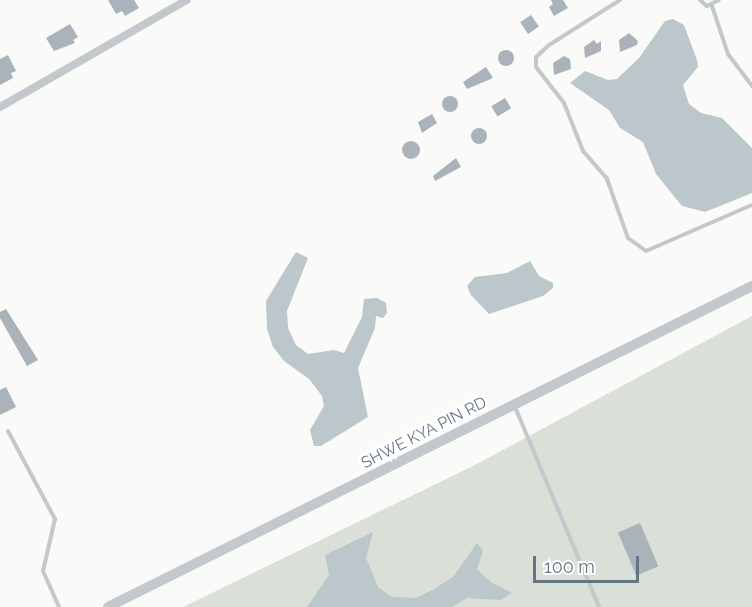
<!DOCTYPE html>
<style>
body{margin:0}
#map{position:relative;width:752px;height:607px;overflow:hidden;background:#fafaf8;font-family:Raleway,sans-serif}
div>[style]{position:absolute}
[style*='--x']{left:calc(var(--x)*1px);top:calc(var(--y)*1px);width:calc(var(--w)*1px);rotate:calc(var(--a)*1deg)}
.green>*{inset:0;background:#dadfd7}
.water>*{inset:0;background:#bbc7cb}
.building>*{inset:0;background:#aab3b9;transform-origin:0 0}
.round{border-radius:50%}
.service>*{height:4px;margin:-2px;padding:0 2px;transform-origin:2px;border-radius:2px;background:#c3c8cc}
.minor>*{height:8px;margin:-4px;padding:0 4px;transform-origin:4px;border-radius:4px;background:#c3c8cc}
.tertiary>*{height:10px;margin:-5px;padding:0 5px;transform-origin:5px;border-radius:5px;background:#c3c8cc}
span{translate:-50% -50%;white-space:nowrap;text-align:center;line-height:1.15;-webkit-text-stroke:6px #fff;paint-order:stroke}
.street-label{font-size:16px;color:#657683}
.scale{position:absolute;left:533px;top:556px;width:106px;height:27px;box-sizing:border-box;border:3px solid #657683;border-top:0;padding-left:8px;font-size:18px;line-height:21px;white-space:nowrap;color:#657683;-webkit-text-stroke:4px #fff;paint-order:stroke}
</style>
<div id="map">
<div class="green">
<div style="clip-path:polygon(752px 316px,752px 607px,183px 607px,475px 465px)"></div>
</div>
<div class="water">
<div style="clip-path:polygon(673px 19px,684px 25px,697px 60px,698px 67px,683px 85px,689px 104px,701px 113px,722px 118px,752px 148px,752px 193px,705px 212px,682px 206px,656px 174px,643px 142px,620px 128px,609px 110px,570px 83px,585px 71px,608px 80px,617px 79px,639px 58px,665px 21px)"></div>
<div style="clip-path:polygon(296px 252px,308px 258px,287px 311px,288px 328px,296px 345px,308px 354px,334px 350px,344px 353px,362px 317px,364px 299px,377px 298px,386px 303px,387px 313px,383px 318px,376px 316px,375px 328px,358px 368px,368px 417px,321px 446px,314px 446px,310px 430px,324px 406px,322px 396px,309px 379px,284px 361px,273px 347px,267px 329px,266px 301px)"></div>
<div style="clip-path:polygon(530px 261px,539px 276px,553px 283px,553px 288px,543px 296px,489px 314px,471px 295px,467px 286px,475px 277px,507px 273px)"></div>
<div style="clip-path:polygon(373px 532px,366px 558px,378px 587px,392px 597px,416px 598px,434px 589px,453px 577px,477px 543px,483px 551px,477px 569px,491px 582px,512px 593px,500px 600px,467px 598px,452px 607px,307px 607px,329px 575px,325px 555px)"></div>
</div>
<div class="building">
<div style="clip-path:polygon(108px 0,134px 0,139px 8px,125px 16px,122px 11px,116px 14px)"></div>
<div style="clip-path:polygon(551px 0,563px 0,568px 8px,554px 16px,549px 7px,553px 4px)"></div>
<div style="left:531px;top:15px;width:14px;height:13px;rotate:56deg"></div>
<div style="clip-path:polygon(70px 24px,78px 37px,73px 40px,75px 43px,54px 51px,46px 38px)"></div>
<div style="clip-path:polygon(629px 33px,638px 41px,637px 45px,620px 52px,619px 40px)"></div>
<div style="clip-path:polygon(594px 40px,597px 44px,601px 41px,601px 51px,585px 58px,584px 47px)"></div>
<div class="round" style="left:498px;top:50px;width:16px;height:16px"></div>
<div style="clip-path:polygon(8px 55px,16px 71px,11px 73px,13px 78px,0 85px,0 59px)"></div>
<div style="clip-path:polygon(564px 56px,570px 59px,571px 69px,554px 75px,553px 63px)"></div>
<div style="clip-path:polygon(486px 67px,493px 78px,467px 89px,463px 82px)"></div>
<div class="round" style="left:442px;top:96px;width:16px;height:16px"></div>
<div style="left:505px;top:98px;width:12px;height:16px;rotate:59deg"></div>
<div style="clip-path:polygon(432px 114px,437px 123px,422px 133px,418px 122px)"></div>
<div class="round" style="left:471px;top:128px;width:16px;height:16px"></div>
<div class="round" style="left:402px;top:141px;width:18px;height:18px"></div>
<div style="clip-path:polygon(456px 158px,461px 167px,435px 181px,433px 176px)"></div>
<div style="clip-path:polygon(6px 309px,38px 360px,27px 366px,0 318px,0 312px)"></div>
<div style="clip-path:polygon(6px 387px,16px 407px,0 415px,0 390px)"></div>
<div style="left:640px;top:523px;width:47px;height:24px;rotate:67deg"></div>
</div>
<div class="service">
<div style="--x:620;--y:0;--w:84;--a:147.6"></div>
<div style="--x:549;--y:45;--w:18;--a:137"></div>
<div style="--x:536;--y:57;--w:10;--a:90"></div>
<div style="--x:536;--y:67;--w:46;--a:52.1"></div>
<div style="--x:564;--y:103;--w:52;--a:68.4"></div>
<div style="--x:583;--y:151;--w:37;--a:49"></div>
<div style="--x:607;--y:179;--w:63;--a:70.4"></div>
<div style="--x:628;--y:238;--w:22;--a:36"></div>
<div style="--x:646;--y:251;--w:116;--a:-23.5"></div>
<div style="--x:700;--y:0;--w:9;--a:41"></div>
<div style="--x:707;--y:6;--w:13;--a:-27"></div>
<div style="--x:712;--y:6;--w:51;--a:71.6"></div>
<div style="--x:728;--y:54;--w:40;--a:53"></div>
<div style="--x:515;--y:407;--w:217;--a:67.2"></div>
<div style="--x:8;--y:431;--w:100;--a:61.9"></div>
<div style="--x:55;--y:519;--w:53;--a:103"></div>
<div style="--x:43;--y:571;--w:39;--a:66"></div>
</div>
<div class="minor">
<div style="--x:0;--y:107;--w:215;--a:-29.8"></div>
</div>
<div class="tertiary">
<div style="--x:108;--y:607;--w:720;--a:-26.49"></div>
</div>
<div class="street-label">
<span style="left:424px;top:433px;rotate:-27deg">SHWE KYA PIN RD</span>
</div>
<div class="scale">100 m</div>
</div>
